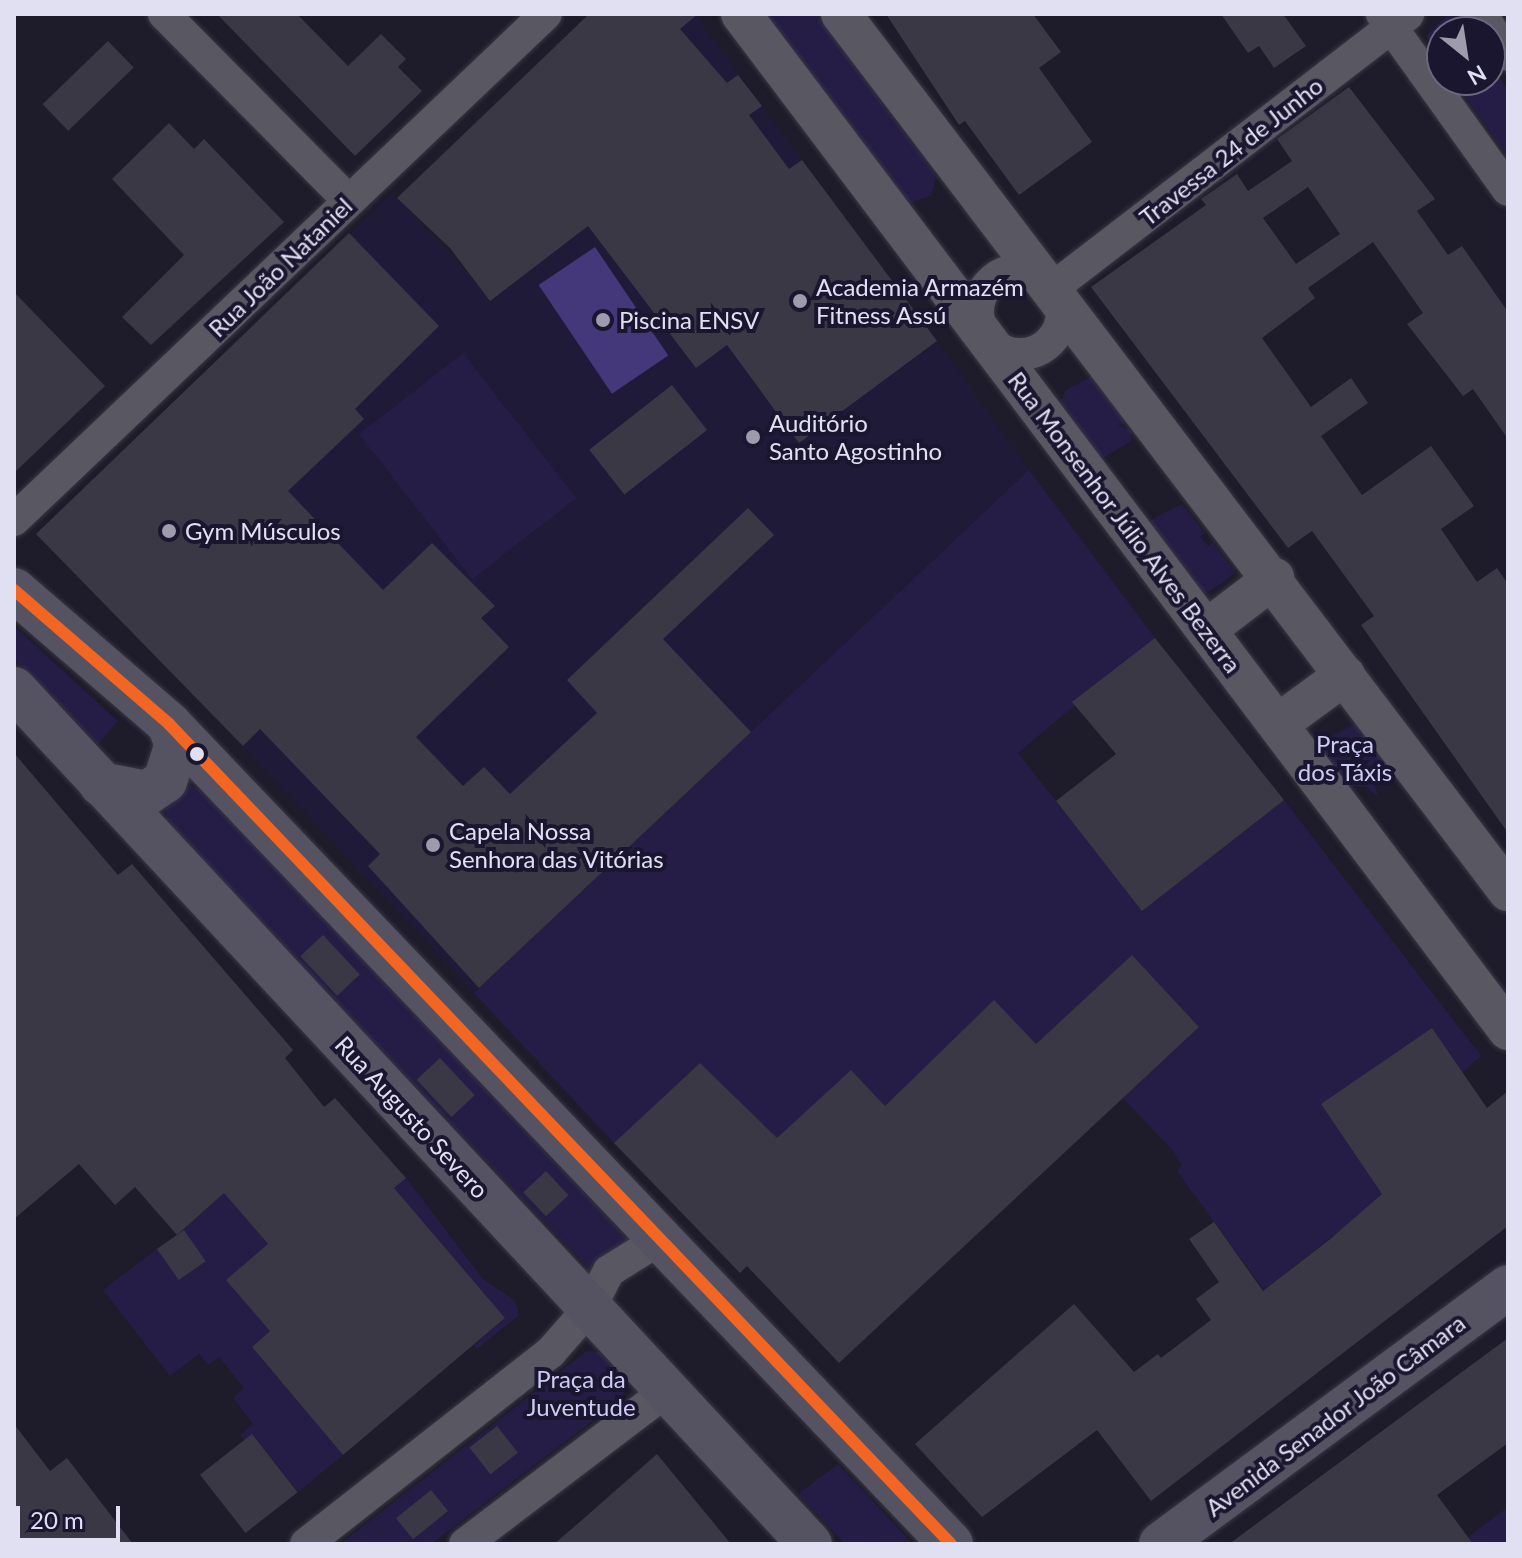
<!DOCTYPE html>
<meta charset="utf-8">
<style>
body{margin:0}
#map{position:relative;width:1522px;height:1558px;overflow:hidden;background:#1e1c2a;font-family:Lato,sans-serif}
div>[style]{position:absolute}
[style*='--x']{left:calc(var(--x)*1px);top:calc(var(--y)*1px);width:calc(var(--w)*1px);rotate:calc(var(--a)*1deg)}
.built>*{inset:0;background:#1f1a38}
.green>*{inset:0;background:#251d45;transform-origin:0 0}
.water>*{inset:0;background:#44377a;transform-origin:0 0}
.building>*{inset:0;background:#3a3845;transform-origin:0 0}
.roads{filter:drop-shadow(0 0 2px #383743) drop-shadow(0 0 2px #383743)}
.minor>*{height:32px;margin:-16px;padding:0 16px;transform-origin:16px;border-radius:16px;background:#585762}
.minor>.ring{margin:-16px;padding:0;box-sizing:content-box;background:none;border:32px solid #585762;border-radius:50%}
.tertiary>*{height:40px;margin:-20px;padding:0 20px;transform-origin:20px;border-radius:20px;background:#585762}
.secondary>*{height:44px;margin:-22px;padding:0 22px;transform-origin:22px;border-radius:22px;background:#555362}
.bus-1>*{height:12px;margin:-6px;padding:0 6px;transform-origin:6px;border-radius:6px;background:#f26522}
.dots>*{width:22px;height:22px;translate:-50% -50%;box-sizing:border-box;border:4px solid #1a1630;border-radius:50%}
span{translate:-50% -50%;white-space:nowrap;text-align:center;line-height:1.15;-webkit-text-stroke:8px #1a1630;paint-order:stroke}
.street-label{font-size:24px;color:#e1e0f2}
.poi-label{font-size:24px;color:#e1e0f2}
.left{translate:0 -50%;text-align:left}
.park-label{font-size:24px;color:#cdcaf4}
.frame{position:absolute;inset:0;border:16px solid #e1e0f2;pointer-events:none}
.north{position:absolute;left:1426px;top:16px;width:80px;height:80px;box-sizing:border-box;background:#1a1630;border:2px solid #6a677e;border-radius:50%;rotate:150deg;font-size:22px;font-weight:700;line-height:32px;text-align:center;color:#e1e0f2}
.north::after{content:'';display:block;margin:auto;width:28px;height:36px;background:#9d9bac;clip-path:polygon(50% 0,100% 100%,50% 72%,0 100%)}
.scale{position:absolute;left:16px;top:1506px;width:104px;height:36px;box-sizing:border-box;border:4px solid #e1e0f2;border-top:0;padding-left:10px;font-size:24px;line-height:28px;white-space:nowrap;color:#e1e0f2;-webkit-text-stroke:6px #1a1630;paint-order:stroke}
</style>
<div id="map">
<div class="built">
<div style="clip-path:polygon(696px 16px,802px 160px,665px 262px,799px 442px,937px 341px,1029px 470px,474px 993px,243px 746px,345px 648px,239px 539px,316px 266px,392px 193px,468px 272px,621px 78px)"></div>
</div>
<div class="green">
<div style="clip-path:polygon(763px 14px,816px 14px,936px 176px,932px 195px,907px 205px)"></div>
<div style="clip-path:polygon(1447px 16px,1458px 18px,1468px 32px,1442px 32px,1442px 62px,1426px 36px)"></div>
<div style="clip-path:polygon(1490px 64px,1508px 90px,1508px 157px,1454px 80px,1490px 80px)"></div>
<div style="left:463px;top:353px;width:184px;height:132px;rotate:52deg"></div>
<div style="clip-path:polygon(1096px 374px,1136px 419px,1118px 425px,1132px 431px,1131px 441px,1101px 459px,1060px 404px,1066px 390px)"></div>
<div style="clip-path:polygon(1029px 470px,1155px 638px,1018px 753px,1142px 910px,1284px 800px,1481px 1056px,1462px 1073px,1321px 1104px,1384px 1196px,1264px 1290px,1177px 1171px,1182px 1165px,1174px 1152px,1123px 1098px,1199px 1027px,1132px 955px,1036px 1044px,994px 1001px,885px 1106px,851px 1070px,750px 1163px,748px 1110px,700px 1063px,614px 1143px,474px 993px)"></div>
<div style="clip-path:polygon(1182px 504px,1205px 533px,1200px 537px,1208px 546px,1213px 543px,1236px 573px,1207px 593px,1199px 593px,1147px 522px)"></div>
<div style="clip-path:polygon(14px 626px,118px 721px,98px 744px,14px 659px)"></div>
<div style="clip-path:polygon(1359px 722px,1397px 763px,1370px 767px,1378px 797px,1365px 786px,1336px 786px,1320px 750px,1328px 738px)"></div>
<div style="clip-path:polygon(190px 786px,202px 789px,631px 1243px,594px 1274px,166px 823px,166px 804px)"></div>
<div style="clip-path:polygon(406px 1178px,483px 1279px,515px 1301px,519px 1315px,477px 1349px,474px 1345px,505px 1318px,413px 1211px,252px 1347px,343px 1455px,298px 1492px,253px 1435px,245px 1441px,240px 1435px,253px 1424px,233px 1398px,244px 1388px,219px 1357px,208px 1365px,199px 1354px,170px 1376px,103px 1290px,157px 1249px,179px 1279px,205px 1261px,183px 1230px,224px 1193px,294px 1274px)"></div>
<div style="clip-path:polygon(587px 1351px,601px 1352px,620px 1373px,624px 1397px,431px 1544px,340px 1544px)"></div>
<div style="clip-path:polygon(838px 1464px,882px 1511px,913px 1544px,845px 1544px,798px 1494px)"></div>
<div style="clip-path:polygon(1508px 1507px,1508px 1544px,1458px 1544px,1468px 1537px)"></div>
</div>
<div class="water">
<div style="left:595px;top:247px;width:131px;height:68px;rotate:56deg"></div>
</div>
<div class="building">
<div style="clip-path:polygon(217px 14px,297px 14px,348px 66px,381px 34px,406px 59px,398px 67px,422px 91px,355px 156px)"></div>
<div style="clip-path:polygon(589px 14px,698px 14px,680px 29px,727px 83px,738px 75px,762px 106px,749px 115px,789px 169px,802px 160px,937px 341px,799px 443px,727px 345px,696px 368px,588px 226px,490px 301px,450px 248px,397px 198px)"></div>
<div style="clip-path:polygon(886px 14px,1033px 14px,1061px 52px,1039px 68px,1092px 142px,1019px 195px,965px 121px,959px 125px)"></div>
<div style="clip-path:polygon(1221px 14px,1283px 14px,1306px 46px,1274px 68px,1259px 46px,1248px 53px)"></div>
<div style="left:108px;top:41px;width:37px;height:91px;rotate:46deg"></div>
<div style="clip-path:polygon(evenodd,1349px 87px,1435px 199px,1417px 211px,1448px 255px,1462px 246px,1508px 312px,1508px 439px,1473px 389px,1463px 396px,1407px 324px,1423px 313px,1373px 242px,1308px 288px,1315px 298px,1262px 338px,1311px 407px,1351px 378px,1368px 403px,1321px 436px,1362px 495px,1431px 446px,1474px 506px,1441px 529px,1477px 582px,1497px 568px,1508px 584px,1508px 833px,1361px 625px,1374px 616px,1312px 531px,1288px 548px,1091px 287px,1206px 205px,1201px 199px,1237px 174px,1248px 191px,1292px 161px,1277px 139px,1349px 87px,1308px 187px,1340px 234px,1296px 264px,1263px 218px,1308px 187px)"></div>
<div style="clip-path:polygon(169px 123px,194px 149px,204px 139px,284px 222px,151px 345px,122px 317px,184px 255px,112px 179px)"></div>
<div style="clip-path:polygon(349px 233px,439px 326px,355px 409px,364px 419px,288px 491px,383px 590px,432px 543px,495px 606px,481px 618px,509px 647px,416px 737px,463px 786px,484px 767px,510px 794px,597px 713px,567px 680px,748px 508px,774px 535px,663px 639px,751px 732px,479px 988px,368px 866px,380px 854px,260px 729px,243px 746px,36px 534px)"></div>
<div style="clip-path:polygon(14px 292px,105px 386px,14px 473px)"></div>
<div style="left:672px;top:385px;width:57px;height:105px;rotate:52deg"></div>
<div style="clip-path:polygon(1155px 638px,1284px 800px,1142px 911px,1056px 801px,1116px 754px,1072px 702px)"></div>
<div style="clip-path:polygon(14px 753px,118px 875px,132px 864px,293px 1050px,285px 1058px,324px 1107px,335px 1098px,406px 1178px,394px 1188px,505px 1318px,343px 1455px,252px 1347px,270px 1331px,226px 1280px,268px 1244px,224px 1193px,177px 1235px,135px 1187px,115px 1205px,79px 1164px,14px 1219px)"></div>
<div style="left:323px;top:935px;width:54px;height:31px;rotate:47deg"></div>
<div style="clip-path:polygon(1132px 955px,1199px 1027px,839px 1363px,747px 1266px,740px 1273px,614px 1143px,700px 1063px,777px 1138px,851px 1070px,885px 1106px,994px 1000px,1036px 1044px)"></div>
<div style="clip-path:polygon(1432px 1028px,1487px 1108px,1508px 1091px,1508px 1226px,1151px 1501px,1097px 1430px,982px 1517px,915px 1444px,1074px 1304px,1134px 1372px,1158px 1354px,1161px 1358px,1211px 1320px,1196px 1299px,1219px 1282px,1189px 1239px,1214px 1222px,1263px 1291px,1329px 1240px,1382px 1194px,1321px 1104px)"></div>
<div style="left:440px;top:1058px;width:51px;height:32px;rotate:47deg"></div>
<div style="left:546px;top:1171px;width:33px;height:31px;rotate:47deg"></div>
<div style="left:184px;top:1230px;width:38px;height:33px;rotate:55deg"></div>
<div style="clip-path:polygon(1508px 1338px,1508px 1443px,1437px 1495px,1473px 1544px,1229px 1544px)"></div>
<div style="clip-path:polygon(14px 1424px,50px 1471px,67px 1458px,133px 1544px,14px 1544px)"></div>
<div style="left:497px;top:1426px;width:34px;height:35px;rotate:52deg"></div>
<div style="left:252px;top:1434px;width:74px;height:66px;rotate:52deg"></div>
<div style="clip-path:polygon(657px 1454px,731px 1544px,554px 1544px,582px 1520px)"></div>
<div style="left:431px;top:1490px;width:27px;height:45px;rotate:51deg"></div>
</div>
<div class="roads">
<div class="minor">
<div style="--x:164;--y:14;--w:263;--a:45.3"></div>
<div style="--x:1382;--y:14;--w:216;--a:54.4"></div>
<div style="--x:1481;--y:14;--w:49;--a:56.6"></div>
<div class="ring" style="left:978px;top:270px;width:52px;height:52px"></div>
<div style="--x:1054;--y:287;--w:447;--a:-37.6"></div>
<div style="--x:14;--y:520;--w:734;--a:-43.57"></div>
<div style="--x:306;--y:1544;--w:310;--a:-38.1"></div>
<div style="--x:550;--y:1353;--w:62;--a:-48.9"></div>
<div style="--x:591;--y:1306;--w:39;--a:-63"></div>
<div style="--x:609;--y:1271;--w:62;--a:-31.9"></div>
<div style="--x:465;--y:1544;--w:256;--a:-37.2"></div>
</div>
<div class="tertiary">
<div style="--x:741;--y:14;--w:1273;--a:52.95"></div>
<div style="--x:841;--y:14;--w:1102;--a:52.75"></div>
<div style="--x:1206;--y:630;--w:86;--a:-37.4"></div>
<div style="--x:1278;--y:724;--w:83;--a:-36.2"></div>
</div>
<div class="secondary">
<div style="--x:14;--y:590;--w:205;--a:40.8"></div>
<div style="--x:169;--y:724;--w:1133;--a:46.36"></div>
<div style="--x:14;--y:689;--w:1168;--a:47.05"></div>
<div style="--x:101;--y:784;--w:47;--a:11.1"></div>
<div style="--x:147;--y:793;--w:22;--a:-34"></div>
<div style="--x:165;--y:781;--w:38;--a:-72"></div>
<div style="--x:177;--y:745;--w:22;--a:-111"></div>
<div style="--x:1161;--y:1544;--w:432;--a:-36.5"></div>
</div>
</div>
<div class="bus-1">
<div style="--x:14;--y:590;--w:205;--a:40.8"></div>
<div style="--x:169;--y:724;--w:1133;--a:46.36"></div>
</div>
<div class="dots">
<div style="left:800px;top:301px;background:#9d9bac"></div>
<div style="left:603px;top:320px;background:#9d9bac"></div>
<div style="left:753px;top:437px;background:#9d9bac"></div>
<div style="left:169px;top:531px;background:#9d9bac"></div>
<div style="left:197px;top:754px;background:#e1e0f2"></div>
<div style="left:433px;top:845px;background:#9d9bac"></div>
</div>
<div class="street-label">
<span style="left:1231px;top:151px;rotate:-38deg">Travessa 24 de Junho</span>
<span style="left:280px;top:267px;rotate:-44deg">Rua João Nataniel</span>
<span style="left:1125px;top:522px;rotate:53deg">Rua Monsenhor Júlio Alves Bezerra</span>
<span style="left:412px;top:1117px;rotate:47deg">Rua Augusto Severo</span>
<span style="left:1335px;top:1415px;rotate:-37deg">Avenida Senador João Câmara</span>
</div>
<div class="poi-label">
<span class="left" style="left:816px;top:301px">Academia Armazém<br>Fitness Assú</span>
<span class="left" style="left:619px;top:320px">Piscina ENSV</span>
<span class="left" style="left:769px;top:437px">Auditório<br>Santo Agostinho</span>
<span class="left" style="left:185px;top:531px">Gym Músculos</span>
<span class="left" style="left:449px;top:845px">Capela Nossa<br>Senhora das Vitórias</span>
</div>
<div class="park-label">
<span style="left:1345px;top:758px">Praça<br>dos Táxis</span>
<span style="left:581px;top:1393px">Praça da<br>Juventude</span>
</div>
<div class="frame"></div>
<div class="north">N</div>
<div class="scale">20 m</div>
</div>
